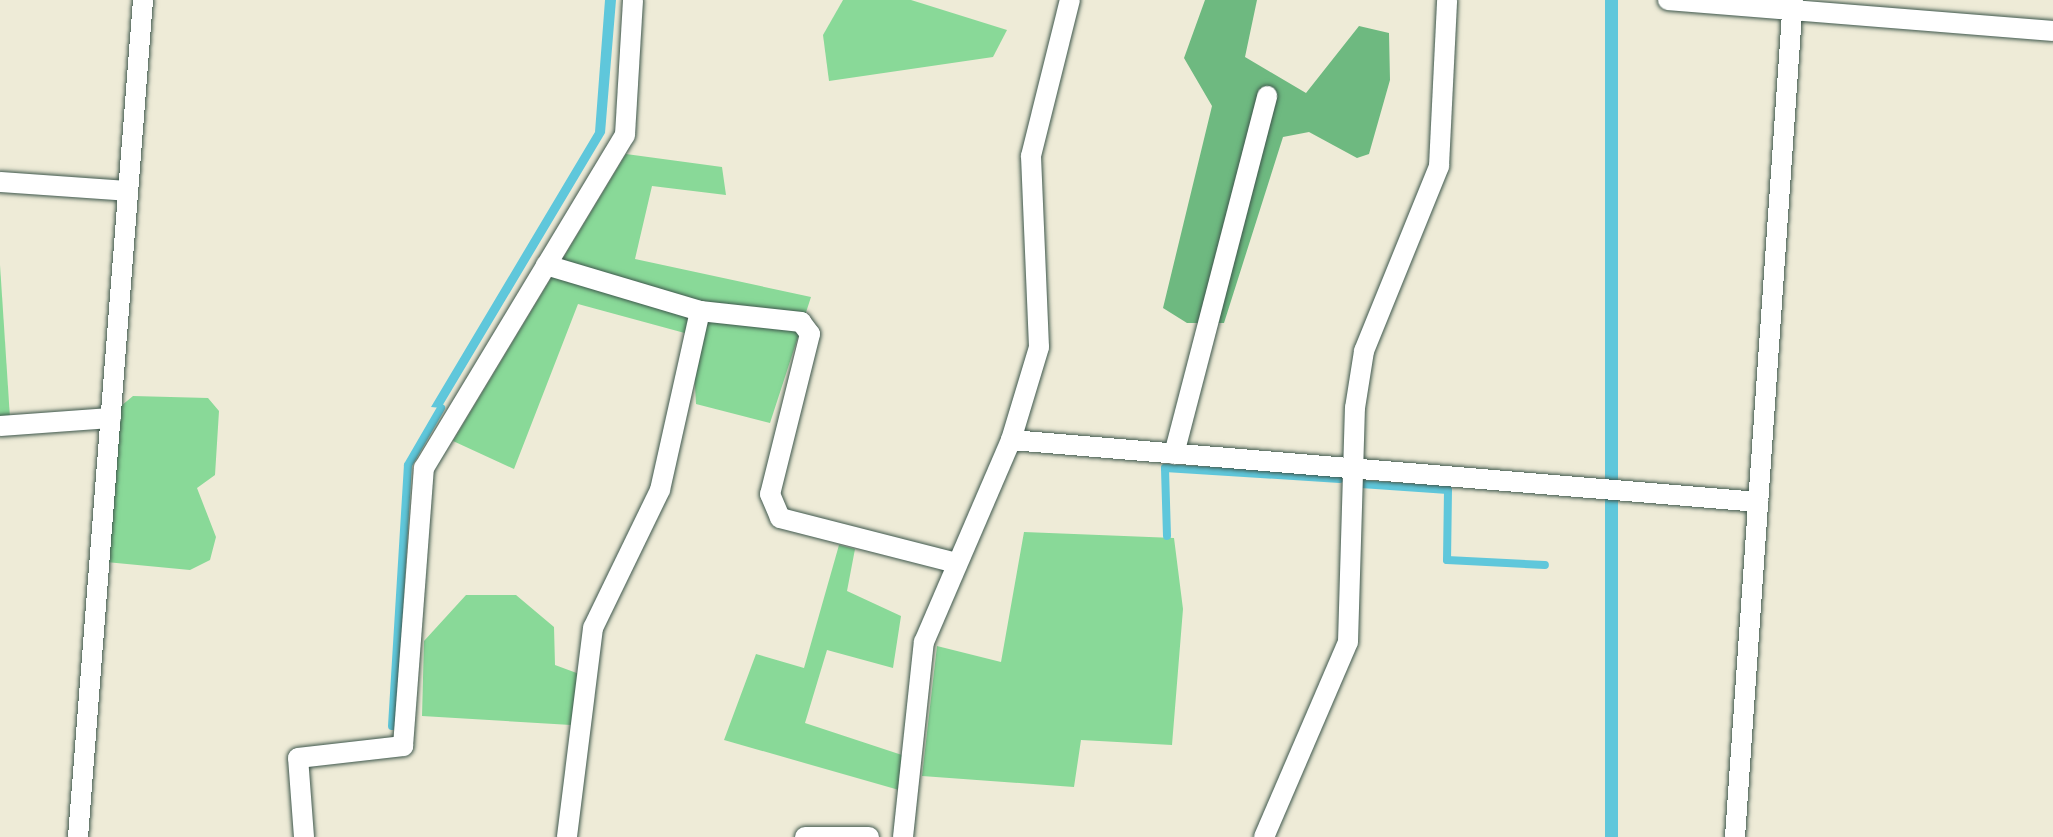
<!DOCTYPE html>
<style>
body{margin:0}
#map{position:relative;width:2053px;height:837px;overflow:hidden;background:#eeebd7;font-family:"Comic Neue",sans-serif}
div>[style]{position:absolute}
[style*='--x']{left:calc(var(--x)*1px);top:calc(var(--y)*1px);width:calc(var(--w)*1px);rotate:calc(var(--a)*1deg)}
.green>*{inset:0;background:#89d998}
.forest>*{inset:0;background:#6eb980}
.water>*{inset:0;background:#5fc7db;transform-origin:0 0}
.stream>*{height:8px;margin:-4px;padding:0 4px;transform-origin:4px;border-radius:4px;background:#5fc7db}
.roads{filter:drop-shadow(0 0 2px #3e574c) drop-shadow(0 0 2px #3e574c)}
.minor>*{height:20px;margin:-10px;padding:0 10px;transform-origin:10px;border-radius:10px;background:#fff}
span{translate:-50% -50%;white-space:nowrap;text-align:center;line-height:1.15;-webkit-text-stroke:8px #f6f6f2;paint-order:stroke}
</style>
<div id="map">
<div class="green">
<div style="clip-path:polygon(843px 0,911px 0,1007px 30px,993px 57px,829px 81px,823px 35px)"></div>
<div style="clip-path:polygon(626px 154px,722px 167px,726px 195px,652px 186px,635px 259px,811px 297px,770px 423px,696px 404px,692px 335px,578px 304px,514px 469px,453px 441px)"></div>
<div style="clip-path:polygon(0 265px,10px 418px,0 419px)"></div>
<div style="clip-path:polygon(133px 396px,208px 398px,219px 411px,215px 475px,197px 488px,216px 537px,210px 560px,190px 570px,106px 562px,121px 406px)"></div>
<div style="clip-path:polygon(1024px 532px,1174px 538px,1183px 609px,1172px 745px,1081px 740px,1074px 787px,922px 776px,937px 646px,1001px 662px)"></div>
<div style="clip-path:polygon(839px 545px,855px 549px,847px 591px,901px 616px,893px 668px,827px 650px,805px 723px,902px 755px,899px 790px,724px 740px,756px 654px,804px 668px)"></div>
<div style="clip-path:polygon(466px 595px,516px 595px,554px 627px,555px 665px,582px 675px,571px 725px,422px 716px,424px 641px)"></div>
</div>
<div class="forest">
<div style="clip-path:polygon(1205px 0,1257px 0,1245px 57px,1306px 93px,1359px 26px,1389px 33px,1390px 80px,1369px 154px,1357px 158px,1309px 132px,1283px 137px,1224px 323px,1187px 323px,1163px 308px,1212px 106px,1184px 58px)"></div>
</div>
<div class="water">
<div style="clip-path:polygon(605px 0,616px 0,605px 133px,441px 408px,431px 407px,595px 132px)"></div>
<div style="left:1605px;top:0;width:13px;height:839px"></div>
</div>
<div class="stream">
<div style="--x:1361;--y:484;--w:87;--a:3.9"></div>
<div style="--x:1448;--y:490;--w:70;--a:90.8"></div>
<div style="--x:1447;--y:560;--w:98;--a:2.9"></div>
<div style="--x:1167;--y:536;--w:68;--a:-91.7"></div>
<div style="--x:1165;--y:468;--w:175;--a:3.6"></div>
<div style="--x:392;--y:726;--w:261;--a:-86.5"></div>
<div style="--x:408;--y:465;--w:66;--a:-59.9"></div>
</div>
<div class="roads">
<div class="minor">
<div style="--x:1668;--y:0;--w:386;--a:4.6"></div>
<div style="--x:0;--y:182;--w:128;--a:4"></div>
<div style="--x:546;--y:265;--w:161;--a:16.6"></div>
<div style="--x:700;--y:311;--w:183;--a:102.6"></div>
<div style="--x:660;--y:490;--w:153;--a:115.9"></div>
<div style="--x:593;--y:628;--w:211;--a:97.1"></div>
<div style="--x:700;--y:311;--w:102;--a:6.2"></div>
<div style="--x:801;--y:322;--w:15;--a:53"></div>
<div style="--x:810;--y:334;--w:165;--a:104"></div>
<div style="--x:770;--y:494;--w:26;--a:67"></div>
<div style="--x:780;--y:518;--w:178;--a:14.3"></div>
<div style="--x:0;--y:426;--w:111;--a:-4.1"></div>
<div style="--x:1011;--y:440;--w:750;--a:4.74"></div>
<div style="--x:1174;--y:454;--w:370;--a:-75.4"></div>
<div style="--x:78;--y:837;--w:840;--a:-85.56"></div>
<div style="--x:304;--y:837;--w:79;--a:-94.3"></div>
<div style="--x:298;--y:758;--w:106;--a:-6.5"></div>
<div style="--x:403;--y:746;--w:279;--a:-85.7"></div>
<div style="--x:424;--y:468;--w:389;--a:-58.9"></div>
<div style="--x:625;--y:135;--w:135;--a:-86.6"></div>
<div style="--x:805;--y:837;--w:64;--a:0"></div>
<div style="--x:903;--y:837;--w:196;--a:-83.9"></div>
<div style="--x:924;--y:642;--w:220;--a:-66.7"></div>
<div style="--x:1011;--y:440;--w:97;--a:-73.2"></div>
<div style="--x:1039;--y:347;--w:191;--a:-92.4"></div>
<div style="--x:1031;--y:156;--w:161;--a:-76"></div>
<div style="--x:1264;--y:837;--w:212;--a:-66.7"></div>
<div style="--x:1348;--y:642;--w:234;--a:-88.3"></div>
<div style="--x:1355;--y:408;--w:58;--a:-81"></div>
<div style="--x:1364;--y:351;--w:200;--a:-67.9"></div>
<div style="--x:1439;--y:166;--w:166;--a:-87.2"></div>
<div style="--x:1735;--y:837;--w:839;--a:-86.04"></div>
</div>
</div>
</div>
